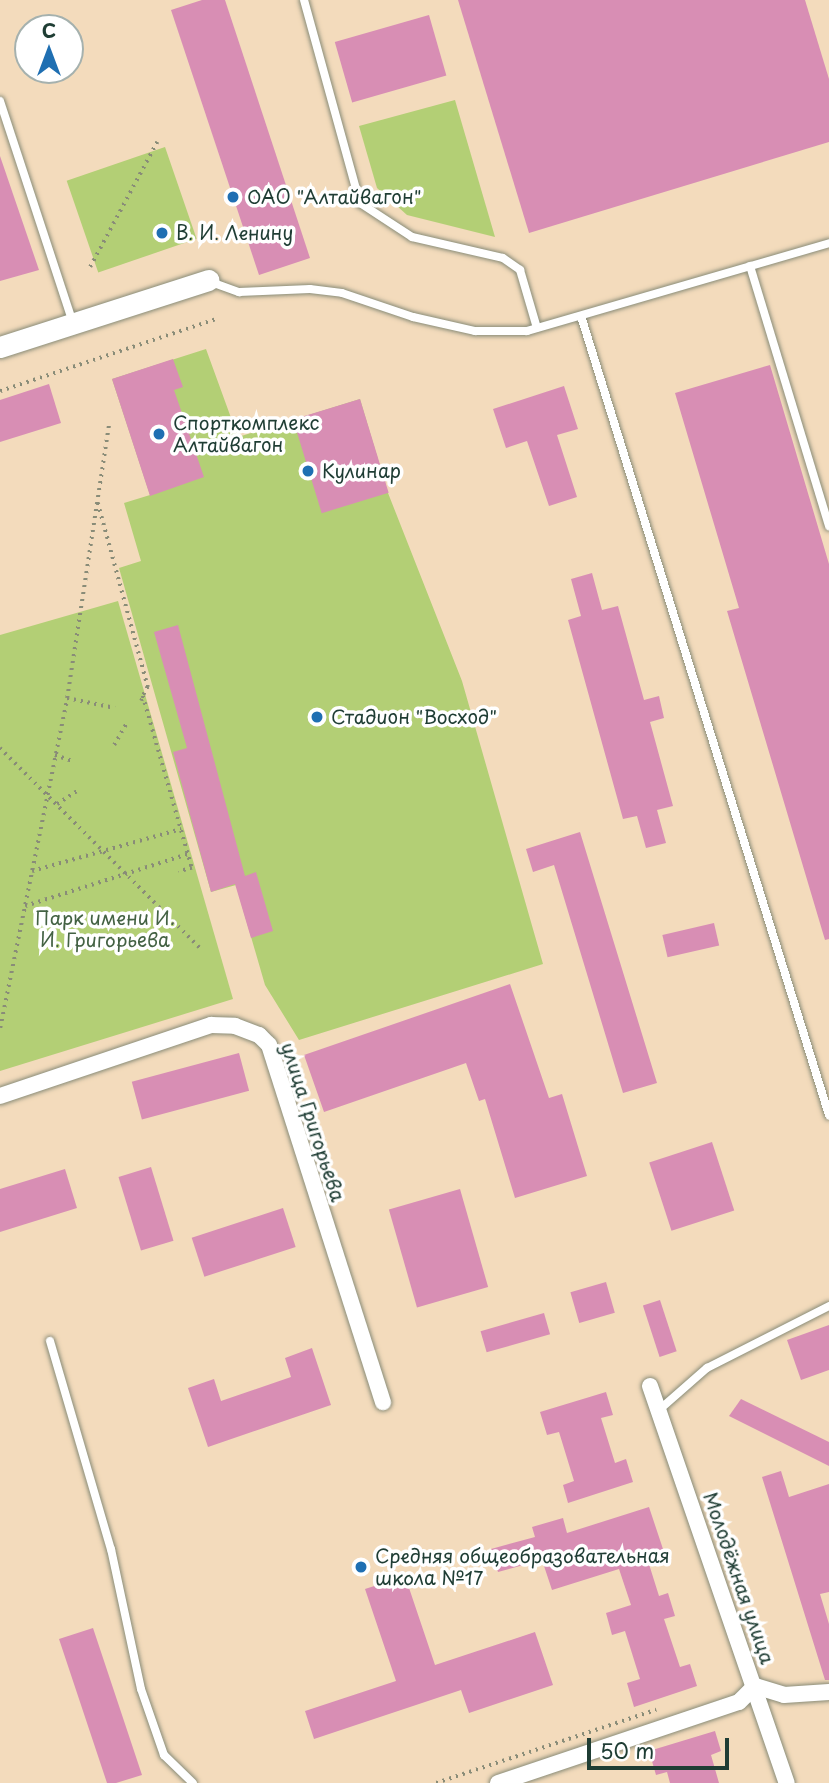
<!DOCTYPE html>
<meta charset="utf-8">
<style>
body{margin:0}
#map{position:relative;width:829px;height:1783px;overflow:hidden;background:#f3dbbc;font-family:"Playpen Sans",sans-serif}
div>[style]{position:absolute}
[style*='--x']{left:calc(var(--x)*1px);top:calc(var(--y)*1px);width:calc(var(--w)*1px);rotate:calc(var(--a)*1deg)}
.green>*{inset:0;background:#b3cf75;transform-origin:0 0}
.building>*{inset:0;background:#d88eb4;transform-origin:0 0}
.path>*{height:3.5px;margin-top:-1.75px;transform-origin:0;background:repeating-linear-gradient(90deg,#898c78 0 2px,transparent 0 7px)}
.roads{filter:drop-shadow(0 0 2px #898c78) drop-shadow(0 0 2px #898c78)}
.service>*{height:8px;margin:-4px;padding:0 4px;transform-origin:4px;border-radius:4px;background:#fff}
.minor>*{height:16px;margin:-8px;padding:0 8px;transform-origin:8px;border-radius:8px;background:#fff}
.tertiary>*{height:21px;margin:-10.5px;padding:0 10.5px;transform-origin:10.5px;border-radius:10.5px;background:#fff}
.dots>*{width:19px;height:19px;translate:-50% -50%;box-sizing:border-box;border:4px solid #fff;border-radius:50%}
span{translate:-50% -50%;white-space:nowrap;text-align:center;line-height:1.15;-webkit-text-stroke:7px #fff;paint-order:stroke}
.poi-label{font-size:19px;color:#1f3d34}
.left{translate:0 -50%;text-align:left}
.park-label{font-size:19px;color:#446244}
.street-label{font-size:19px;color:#1f3d34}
.north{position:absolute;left:14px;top:14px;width:70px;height:70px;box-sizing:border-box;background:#fff;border:2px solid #a5b1ae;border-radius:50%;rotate:0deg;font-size:19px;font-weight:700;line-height:28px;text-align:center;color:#1f3d34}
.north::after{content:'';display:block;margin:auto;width:24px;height:32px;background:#1f6fb2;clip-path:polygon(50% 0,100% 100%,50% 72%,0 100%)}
.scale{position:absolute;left:587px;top:1738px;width:142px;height:32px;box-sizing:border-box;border:4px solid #1f3d34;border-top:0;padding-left:9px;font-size:21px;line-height:24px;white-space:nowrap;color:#1f3d34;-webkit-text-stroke:5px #fff;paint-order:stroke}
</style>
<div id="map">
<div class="green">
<div style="clip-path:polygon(455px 100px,495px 237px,407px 215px,377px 188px,359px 126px)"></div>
<div style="left:165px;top:147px;width:97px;height:104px;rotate:71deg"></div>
<div style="clip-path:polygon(206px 349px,238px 437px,360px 399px,388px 493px,462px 681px,543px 964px,299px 1040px,265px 985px,236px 885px,211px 892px,119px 568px,141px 561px,124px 503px,150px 495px,112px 379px)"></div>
<div style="clip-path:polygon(118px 601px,233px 999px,0 1071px,0 635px)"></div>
</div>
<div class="building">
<div style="clip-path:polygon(202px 0,225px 0,310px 258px,259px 275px,171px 10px)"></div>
<div style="clip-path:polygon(458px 0,805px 0,829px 79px,829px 142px,529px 233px)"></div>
<div style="left:429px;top:15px;width:63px;height:98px;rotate:74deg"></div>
<div style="clip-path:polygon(0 156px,39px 270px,0 281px)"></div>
<div style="clip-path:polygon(173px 359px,183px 387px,174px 390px,204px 477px,150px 496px,112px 379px)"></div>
<div style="clip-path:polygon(770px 365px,829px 564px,829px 939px,825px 940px,727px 611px,739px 608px,675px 393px)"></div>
<div style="clip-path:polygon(49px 384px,61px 423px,0 442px,0 400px)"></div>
<div style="clip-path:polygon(564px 386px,578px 429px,557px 435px,577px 497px,549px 506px,527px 441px,506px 448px,493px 409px)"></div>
<div style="left:360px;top:399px;width:98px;height:70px;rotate:73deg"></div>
<div style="clip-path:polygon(592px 573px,602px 610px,618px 606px,644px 700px,659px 696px,664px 718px,650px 722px,673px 806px,657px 810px,666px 843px,646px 848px,637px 816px,623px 819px,568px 620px,581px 616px,571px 579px)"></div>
<div style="clip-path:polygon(178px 625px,245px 876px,256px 872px,273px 931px,251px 938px,235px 884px,211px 892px,173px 752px,187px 748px,154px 632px)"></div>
<div style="clip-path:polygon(580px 832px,657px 1083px,623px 1093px,554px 865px,533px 872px,526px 849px)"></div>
<div style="left:714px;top:923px;width:23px;height:53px;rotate:77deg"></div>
<div style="clip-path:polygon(510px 984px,549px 1098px,562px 1094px,587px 1176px,515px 1198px,485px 1099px,479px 1101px,466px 1063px,324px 1112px,304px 1055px)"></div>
<div style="left:239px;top:1053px;width:39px;height:111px;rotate:75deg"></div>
<div style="left:712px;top:1142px;width:72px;height:66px;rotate:72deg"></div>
<div style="left:151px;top:1167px;width:77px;height:34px;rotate:73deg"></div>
<div style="clip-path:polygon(65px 1169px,77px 1208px,0 1232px,0 1189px)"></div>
<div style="left:460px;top:1189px;width:102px;height:74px;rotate:74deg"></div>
<div style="left:283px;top:1208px;width:41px;height:96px;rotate:72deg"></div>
<div style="left:606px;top:1282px;width:32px;height:37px;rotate:74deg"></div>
<div style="left:660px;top:1300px;width:54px;height:18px;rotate:72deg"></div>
<div style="left:544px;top:1313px;width:22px;height:66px;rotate:74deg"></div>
<div style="clip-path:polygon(829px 1325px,829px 1370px,801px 1380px,787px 1340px)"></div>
<div style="clip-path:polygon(312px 1348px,331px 1405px,208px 1447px,188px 1388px,214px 1379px,221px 1401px,291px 1377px,285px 1358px)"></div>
<div style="clip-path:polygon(606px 1392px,613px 1415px,601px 1418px,615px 1463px,626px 1459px,633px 1482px,568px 1503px,563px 1485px,574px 1481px,559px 1432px,547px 1435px,540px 1412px)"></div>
<div style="clip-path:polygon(741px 1399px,829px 1442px,829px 1466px,729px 1416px)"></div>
<div style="clip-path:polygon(781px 1471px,789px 1497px,829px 1484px,829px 1592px,820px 1594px,829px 1624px,829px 1680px,825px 1680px,762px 1477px)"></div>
<div style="clip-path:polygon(649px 1507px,665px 1555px,648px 1561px,659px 1596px,668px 1593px,675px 1616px,664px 1619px,680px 1667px,690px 1664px,697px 1686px,634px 1707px,627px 1683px,640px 1679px,625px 1631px,612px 1635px,606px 1613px,631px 1605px,619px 1569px,552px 1590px,542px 1560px,498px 1572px,491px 1549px,535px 1537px,532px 1527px,563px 1518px,567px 1533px)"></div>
<div style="clip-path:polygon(405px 1576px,435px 1665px,535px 1632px,553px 1685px,469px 1713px,461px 1690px,314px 1739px,305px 1711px,396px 1681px,365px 1589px)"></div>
<div style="clip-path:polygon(93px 1628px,142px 1775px,116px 1783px,107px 1783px,59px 1639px)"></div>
<div style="clip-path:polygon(715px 1731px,721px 1751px,711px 1755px,719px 1783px,670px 1783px,667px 1772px,656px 1775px,649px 1751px)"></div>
</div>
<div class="path">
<div style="--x:90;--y:267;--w:142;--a:-61.8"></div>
<div style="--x:0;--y:391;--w:229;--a:-18.4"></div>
<div style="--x:98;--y:503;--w:191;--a:74.8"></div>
<div style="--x:148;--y:687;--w:10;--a:119"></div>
<div style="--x:67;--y:698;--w:49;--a:11.8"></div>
<div style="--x:141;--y:701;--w:5;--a:-68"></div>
<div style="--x:143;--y:696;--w:179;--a:74.1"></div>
<div style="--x:192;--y:868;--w:14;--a:163"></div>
<div style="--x:114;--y:745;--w:24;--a:-60"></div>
<div style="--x:0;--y:748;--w:286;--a:45"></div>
<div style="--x:55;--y:755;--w:18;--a:19"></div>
<div style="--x:57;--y:804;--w:24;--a:-33"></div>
<div style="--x:32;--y:871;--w:155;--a:-15.7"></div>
<div style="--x:25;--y:906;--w:171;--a:-17.7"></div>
<div style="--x:0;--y:1028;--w:337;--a:-78.5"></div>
<div style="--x:67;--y:698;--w:279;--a:-81.3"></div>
<div style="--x:436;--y:1783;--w:232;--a:-18.4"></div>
</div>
<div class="roads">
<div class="service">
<div style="--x:304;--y:0;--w:211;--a:74.6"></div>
<div style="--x:360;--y:203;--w:62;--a:33.2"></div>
<div style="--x:412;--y:237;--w:93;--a:13"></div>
<div style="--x:503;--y:258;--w:21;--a:35"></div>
<div style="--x:520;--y:270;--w:60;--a:73.7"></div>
<div style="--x:0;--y:101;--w:234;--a:71.8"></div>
<div style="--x:750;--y:266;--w:272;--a:73.1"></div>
<div style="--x:211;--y:282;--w:30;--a:20"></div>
<div style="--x:239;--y:292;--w:71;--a:-2.4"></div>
<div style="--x:310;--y:289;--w:32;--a:7"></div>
<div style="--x:342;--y:293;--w:75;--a:18.7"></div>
<div style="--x:413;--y:317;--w:64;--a:12.7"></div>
<div style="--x:475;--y:331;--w:52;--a:0"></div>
<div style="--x:527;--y:331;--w:315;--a:-16.2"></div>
<div style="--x:581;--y:316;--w:837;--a:72.76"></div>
<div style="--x:50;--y:1341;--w:217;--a:73.7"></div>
<div style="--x:111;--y:1549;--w:143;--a:77.9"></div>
<div style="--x:141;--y:1689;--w:70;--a:70.8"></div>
<div style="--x:164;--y:1755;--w:40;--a:44"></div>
<div style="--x:659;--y:1410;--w:64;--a:-41.2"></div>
<div style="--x:707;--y:1368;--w:137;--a:-26.9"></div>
</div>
<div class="minor">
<div style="--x:0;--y:1096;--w:223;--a:-18.6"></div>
<div style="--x:211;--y:1025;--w:24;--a:2"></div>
<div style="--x:235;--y:1026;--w:26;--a:21"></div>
<div style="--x:259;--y:1035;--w:14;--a:45"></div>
<div style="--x:269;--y:1045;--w:375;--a:72.3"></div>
<div style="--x:650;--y:1386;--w:420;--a:71"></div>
<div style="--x:498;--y:1783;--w:254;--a:-18.6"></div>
<div style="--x:739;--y:1702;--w:23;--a:-45"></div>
<div style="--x:755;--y:1686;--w:30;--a:17"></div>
<div style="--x:784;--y:1695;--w:45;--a:-3.8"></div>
</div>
<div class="tertiary">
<div style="--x:0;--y:347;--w:219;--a:-17.8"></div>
</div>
</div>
<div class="dots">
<div style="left:233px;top:197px;background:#1f6fb2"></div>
<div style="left:162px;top:233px;background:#1f6fb2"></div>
<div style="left:159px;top:434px;background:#1f6fb2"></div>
<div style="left:308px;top:471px;background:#1f6fb2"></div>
<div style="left:317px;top:717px;background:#1f6fb2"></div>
<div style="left:361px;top:1567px;background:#1f6fb2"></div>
</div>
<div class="poi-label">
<span class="left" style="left:247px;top:197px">ОАО "Алтайвагон"</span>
<span class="left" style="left:176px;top:233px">В. И. Ленину</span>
<span class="left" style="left:173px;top:434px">Спорткомплекс<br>Алтайвагон</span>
<span class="left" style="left:322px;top:471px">Кулинар</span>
<span class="left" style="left:331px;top:717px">Стадион "Восход"</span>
<span class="left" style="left:375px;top:1567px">Средняя общеобразовательная<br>школа №17</span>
</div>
<div class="park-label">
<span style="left:105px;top:929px">Парк имени И.<br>И. Григорьева</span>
</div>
<div class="street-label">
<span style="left:313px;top:1122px;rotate:72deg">улица Григорьева</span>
<span style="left:739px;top:1578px;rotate:71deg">Молодёжная улица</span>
</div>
<div class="north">С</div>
<div class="scale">50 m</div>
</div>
